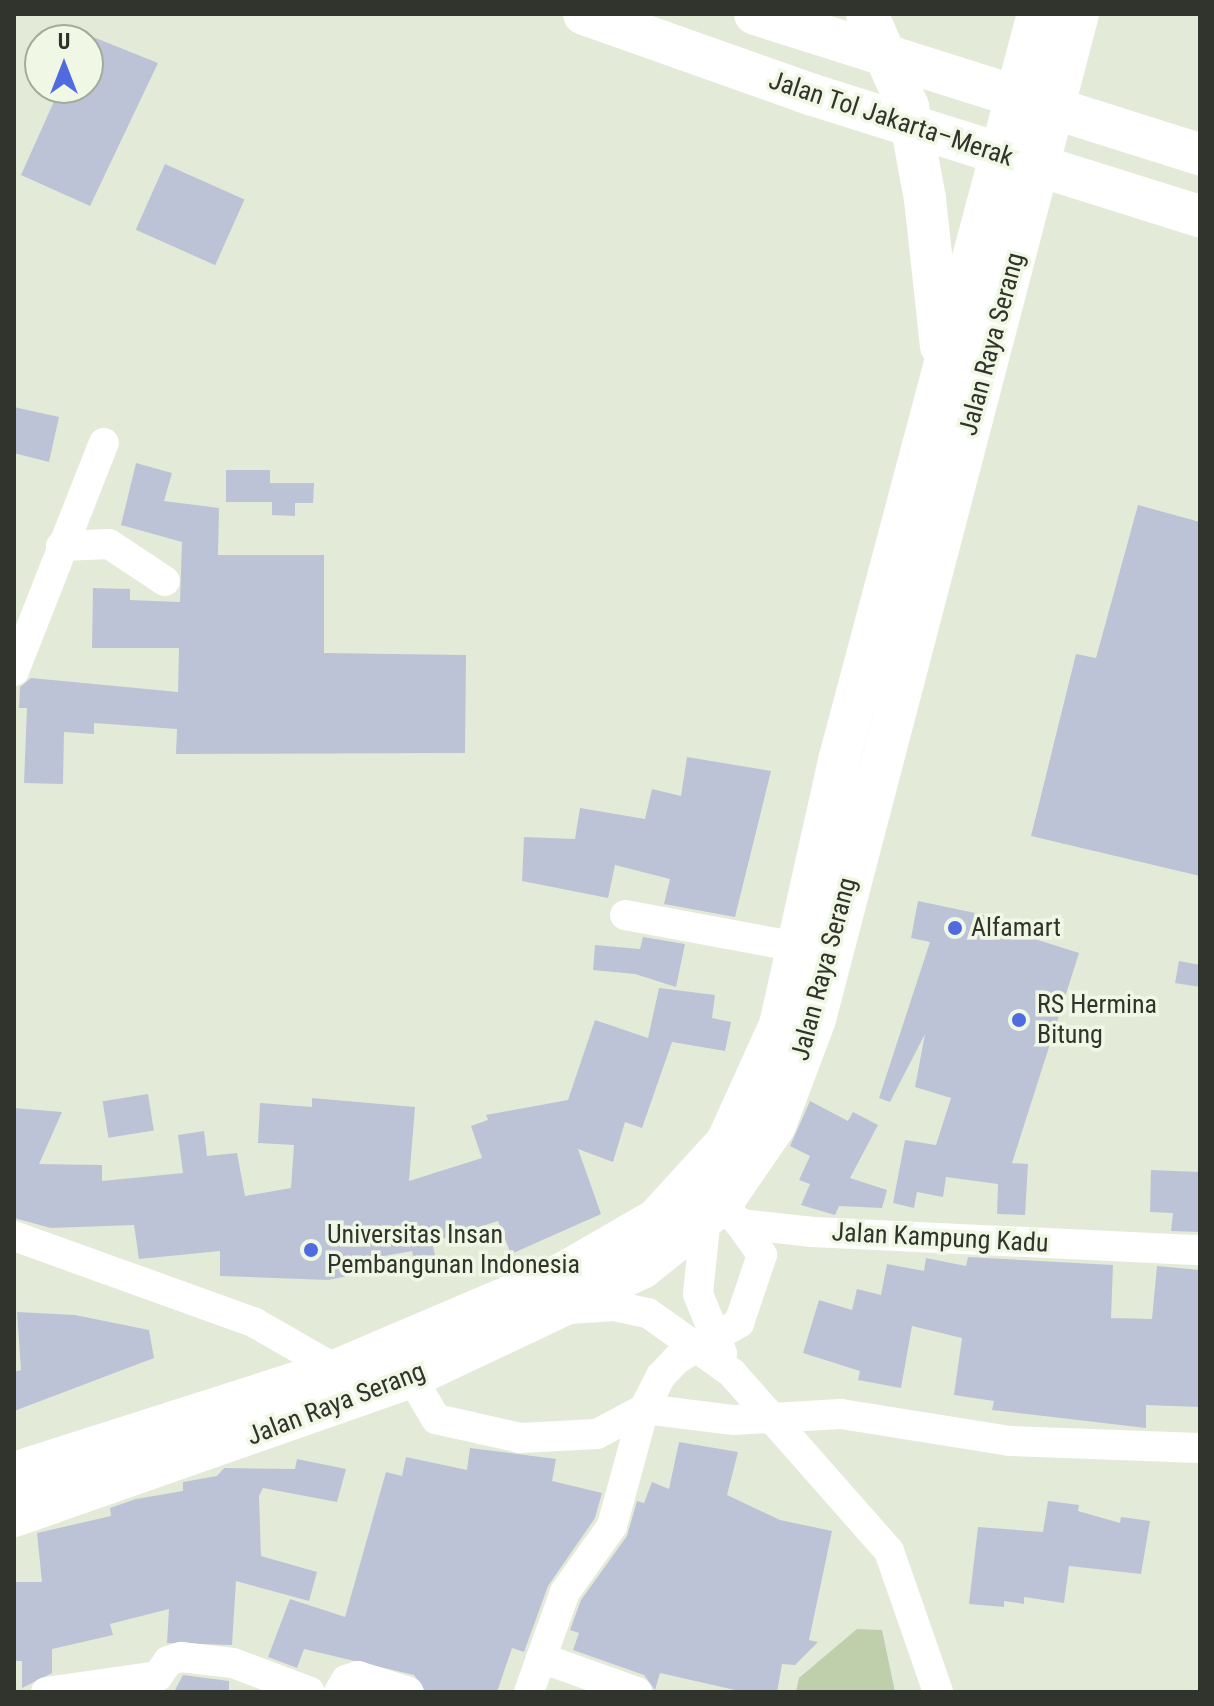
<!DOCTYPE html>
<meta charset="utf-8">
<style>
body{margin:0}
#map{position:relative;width:1214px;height:1706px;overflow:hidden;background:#e3ebd8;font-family:"Roboto Condensed",sans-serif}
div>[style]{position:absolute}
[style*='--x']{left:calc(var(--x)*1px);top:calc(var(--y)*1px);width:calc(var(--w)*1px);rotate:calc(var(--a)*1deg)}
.green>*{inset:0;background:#bfceab}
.building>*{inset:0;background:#bdc3d6;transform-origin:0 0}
.minor>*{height:30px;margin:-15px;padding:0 15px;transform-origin:15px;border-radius:15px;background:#fff}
.highway>*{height:42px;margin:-21px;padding:0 21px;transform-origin:21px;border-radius:21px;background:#fff}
.dots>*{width:22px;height:22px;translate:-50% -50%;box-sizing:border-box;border:4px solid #f0f8e5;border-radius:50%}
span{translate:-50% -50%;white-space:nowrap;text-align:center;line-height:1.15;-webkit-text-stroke:7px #f0f8e5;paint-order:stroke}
.street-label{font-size:26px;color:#31342c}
.poi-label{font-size:26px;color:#31342c}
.left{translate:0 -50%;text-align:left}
.frame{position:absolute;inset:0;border:16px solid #31342c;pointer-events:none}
.north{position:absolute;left:24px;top:24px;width:80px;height:80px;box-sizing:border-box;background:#f0f8e5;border:2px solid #a4aa9b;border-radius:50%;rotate:0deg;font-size:22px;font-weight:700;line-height:32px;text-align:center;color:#31342c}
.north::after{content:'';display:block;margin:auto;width:28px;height:36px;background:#4f6bdf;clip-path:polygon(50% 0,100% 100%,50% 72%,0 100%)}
</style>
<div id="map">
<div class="green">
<div style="clip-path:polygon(857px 1629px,882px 1630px,895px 1692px,796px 1692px,799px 1678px)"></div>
</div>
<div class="building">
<div style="clip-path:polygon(88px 35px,158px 63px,90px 206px,21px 175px,60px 88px,88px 88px)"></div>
<div style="left:165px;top:164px;width:87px;height:72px;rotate:24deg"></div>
<div style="clip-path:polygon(14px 407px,59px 417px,49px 462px,14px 453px)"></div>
<div style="clip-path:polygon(136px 463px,172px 473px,164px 501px,219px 508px,218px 555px,324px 555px,324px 653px,466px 655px,465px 753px,176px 754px,177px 729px,94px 723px,94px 734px,64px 732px,63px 784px,24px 783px,27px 708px,19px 708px,20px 687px,31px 678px,178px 692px,179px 648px,92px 648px,93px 588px,130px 589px,130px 600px,180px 602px,182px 542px,121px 525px)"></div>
<div style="clip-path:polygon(226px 470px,270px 470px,270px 483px,314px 483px,313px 503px,295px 503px,295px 516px,272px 515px,272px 502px,226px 502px)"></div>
<div style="clip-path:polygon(1138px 505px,1200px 522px,1200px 876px,1031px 836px,1076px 654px,1096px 658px)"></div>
<div style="clip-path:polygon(687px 757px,771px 771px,735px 917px,664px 904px,670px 879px,615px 865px,608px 898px,522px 881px,524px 837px,575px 839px,580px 808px,645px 819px,652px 789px,681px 796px)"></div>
<div style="clip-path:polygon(918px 901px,999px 918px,997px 927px,1079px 953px,1012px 1163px,1028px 1164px,1025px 1215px,997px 1214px,998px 1184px,946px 1177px,943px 1197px,917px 1192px,914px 1208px,893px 1203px,905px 1140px,936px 1145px,951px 1098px,915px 1087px,925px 1034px,890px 1102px,879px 1098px,930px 942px,911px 938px)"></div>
<div style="clip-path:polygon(643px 937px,685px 944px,676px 987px,635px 974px,593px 970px,595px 945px,640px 949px)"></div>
<div style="clip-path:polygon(1179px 961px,1200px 965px,1200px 987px,1175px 983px)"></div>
<div style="clip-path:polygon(659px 988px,715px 995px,712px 1018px,731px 1022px,725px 1051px,672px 1042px,642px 1128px,625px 1122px,613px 1162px,578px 1149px,601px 1214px,511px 1254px,498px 1221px,432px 1242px,438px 1268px,417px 1273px,412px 1251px,356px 1261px,358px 1274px,328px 1280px,220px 1276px,220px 1251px,139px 1259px,134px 1225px,51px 1228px,14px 1218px,14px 1108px,62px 1112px,39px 1164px,102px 1165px,102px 1181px,183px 1173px,178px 1135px,204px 1131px,207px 1156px,237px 1153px,245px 1196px,291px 1188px,294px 1145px,258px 1143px,260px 1103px,312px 1107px,312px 1098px,415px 1107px,409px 1181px,482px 1158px,471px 1126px,488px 1120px,486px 1115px,568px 1100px,595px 1020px,648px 1038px)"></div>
<div style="left:148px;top:1094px;width:37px;height:46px;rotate:81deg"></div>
<div style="clip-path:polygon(810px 1101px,848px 1121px,853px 1112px,878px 1125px,850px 1178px,887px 1190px,882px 1208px,839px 1206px,835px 1215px,801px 1205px,810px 1184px,799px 1180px,810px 1156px,790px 1146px)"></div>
<div style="clip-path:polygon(1151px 1170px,1200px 1172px,1200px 1232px,1171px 1231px,1173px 1213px,1150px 1212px)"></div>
<div style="clip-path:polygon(968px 1257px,1113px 1265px,1111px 1318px,1152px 1319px,1157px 1266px,1200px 1270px,1200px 1407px,1146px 1405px,1146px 1428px,992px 1410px,994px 1401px,954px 1395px,962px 1338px,912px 1326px,901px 1388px,858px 1380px,860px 1371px,803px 1353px,819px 1300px,852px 1310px,857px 1289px,881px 1295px,887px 1264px,924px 1271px,926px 1258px,966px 1266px)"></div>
<div style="clip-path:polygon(17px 1312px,75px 1315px,149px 1330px,154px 1358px,14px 1411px,14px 1372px,21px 1370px)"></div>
<div style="clip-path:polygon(679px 1442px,738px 1452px,727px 1495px,780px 1520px,832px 1531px,809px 1640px,818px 1642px,795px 1665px,782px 1664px,777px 1692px,744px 1692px,660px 1673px,655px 1690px,644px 1675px,573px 1650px,579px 1633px,570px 1630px,581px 1600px,627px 1536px,637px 1501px,644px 1503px,652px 1482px,669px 1489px)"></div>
<div style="clip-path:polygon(470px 1448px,556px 1459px,552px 1481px,602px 1493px,595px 1518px,548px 1586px,524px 1652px,512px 1648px,497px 1692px,426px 1692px,414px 1675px,304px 1649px,297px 1668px,268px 1657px,290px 1599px,345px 1617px,386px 1472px,402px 1476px,406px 1457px,467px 1470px)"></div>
<div style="clip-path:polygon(297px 1459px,346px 1469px,337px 1502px,263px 1488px,259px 1496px,261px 1556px,317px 1572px,309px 1601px,236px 1581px,232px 1645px,167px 1643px,169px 1609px,110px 1624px,113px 1635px,52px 1649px,52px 1673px,22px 1688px,22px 1661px,14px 1661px,14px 1582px,42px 1582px,37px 1533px,111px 1516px,110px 1508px,136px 1499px,183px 1491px,183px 1482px,217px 1476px,224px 1468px,295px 1469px)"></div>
<div style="clip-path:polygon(1048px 1501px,1079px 1505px,1078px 1511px,1120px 1523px,1121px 1517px,1150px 1521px,1141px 1574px,1069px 1566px,1064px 1603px,1024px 1597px,1024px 1604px,1004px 1601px,1004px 1607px,969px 1604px,978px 1527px,1043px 1532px)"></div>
<div style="clip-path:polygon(183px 1675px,229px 1681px,229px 1692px,174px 1692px)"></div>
</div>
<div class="minor">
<div style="--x:61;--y:546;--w:48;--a:-2.4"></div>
<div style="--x:109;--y:544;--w:67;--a:33.5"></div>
<div style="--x:14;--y:671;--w:245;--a:-68.5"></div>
<div style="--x:625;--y:915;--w:176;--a:10.5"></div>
<div style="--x:731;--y:1214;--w:13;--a:48"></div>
<div style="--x:740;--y:1224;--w:73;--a:6.3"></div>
<div style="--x:813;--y:1232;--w:387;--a:2.7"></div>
<div style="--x:706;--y:1216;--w:78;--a:95.9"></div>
<div style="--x:698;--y:1294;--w:64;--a:67.9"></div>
<div style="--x:14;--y:1236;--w:256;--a:19.8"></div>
<div style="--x:255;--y:1323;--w:95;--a:29.8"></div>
<div style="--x:569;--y:1309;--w:45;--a:-3.8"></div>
<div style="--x:614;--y:1306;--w:35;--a:12"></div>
<div style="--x:648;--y:1313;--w:103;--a:35.5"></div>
<div style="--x:732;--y:1373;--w:237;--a:48.6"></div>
<div style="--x:889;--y:1551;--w:149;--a:70.8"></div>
<div style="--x:411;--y:1377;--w:49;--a:59.2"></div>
<div style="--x:436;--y:1419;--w:86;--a:12.7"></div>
<div style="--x:520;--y:1438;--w:77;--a:-3"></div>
<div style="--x:597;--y:1434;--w:53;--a:-28"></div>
<div style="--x:644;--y:1409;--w:91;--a:7"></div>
<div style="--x:734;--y:1420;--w:107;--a:-3.2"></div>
<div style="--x:841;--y:1414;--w:171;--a:9.1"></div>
<div style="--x:1010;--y:1441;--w:190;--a:2.1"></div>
<div style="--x:541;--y:1658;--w:102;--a:19.5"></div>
<div style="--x:46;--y:1692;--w:113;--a:-8.1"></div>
<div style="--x:158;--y:1676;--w:18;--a:-56"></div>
<div style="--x:168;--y:1661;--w:14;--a:-17"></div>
<div style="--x:181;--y:1657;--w:52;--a:6.6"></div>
<div style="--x:233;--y:1663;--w:82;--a:20.6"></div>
<div style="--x:339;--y:1692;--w:14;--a:-60"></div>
<div style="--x:346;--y:1680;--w:13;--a:-18"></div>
<div style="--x:358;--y:1676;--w:53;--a:17.4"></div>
<div style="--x:529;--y:1692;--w:106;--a:-70.2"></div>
<div style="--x:565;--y:1592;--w:81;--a:-54.5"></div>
<div style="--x:612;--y:1526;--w:121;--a:-74.7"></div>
<div style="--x:644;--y:1409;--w:37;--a:-63"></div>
<div style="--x:661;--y:1376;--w:23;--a:-47"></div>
<div style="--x:677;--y:1359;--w:72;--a:-30.1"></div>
<div style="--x:739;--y:1323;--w:72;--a:-71.3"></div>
<div style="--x:762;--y:1255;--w:38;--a:-125"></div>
</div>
<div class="highway">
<div style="--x:584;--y:14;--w:243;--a:19.5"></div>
<div style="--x:813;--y:95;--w:405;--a:17.4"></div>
<div style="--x:755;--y:14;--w:467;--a:17.5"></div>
<div style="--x:867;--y:14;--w:102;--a:66.2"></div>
<div style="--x:908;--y:107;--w:94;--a:79.5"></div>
<div style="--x:925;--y:199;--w:148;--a:83.8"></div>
<div style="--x:14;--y:1473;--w:339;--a:-17.7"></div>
<div style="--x:337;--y:1370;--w:247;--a:-23.1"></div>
<div style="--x:564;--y:1273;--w:108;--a:-30.1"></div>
<div style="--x:657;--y:1219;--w:104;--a:-47.7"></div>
<div style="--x:727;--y:1142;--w:128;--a:-65.6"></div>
<div style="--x:780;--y:1025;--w:271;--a:-77.4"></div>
<div style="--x:839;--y:761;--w:773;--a:-75.08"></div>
<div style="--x:14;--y:1516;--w:421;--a:-19.3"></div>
<div style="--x:411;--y:1377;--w:255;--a:-25.3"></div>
<div style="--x:642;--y:1268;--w:102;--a:-39"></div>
<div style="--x:721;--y:1204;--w:96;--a:-55.6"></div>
<div style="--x:775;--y:1125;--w:113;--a:-69.3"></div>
<div style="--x:815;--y:1019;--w:1039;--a:-75.34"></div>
</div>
<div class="dots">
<div style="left:955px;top:928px;background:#4f6bdf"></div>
<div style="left:1019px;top:1020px;background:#4f6bdf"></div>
<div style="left:311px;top:1250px;background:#4f6bdf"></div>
</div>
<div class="street-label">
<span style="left:891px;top:119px;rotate:18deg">Jalan Tol Jakarta–Merak</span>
<span style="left:992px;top:344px;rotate:-75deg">Jalan Raya Serang</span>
<span style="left:824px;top:969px;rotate:-75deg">Jalan Raya Serang</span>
<span style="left:940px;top:1238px;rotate:3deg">Jalan Kampung Kadu</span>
<span style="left:336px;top:1404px;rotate:-21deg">Jalan Raya Serang</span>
</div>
<div class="poi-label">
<span class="left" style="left:971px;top:928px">Alfamart</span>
<span class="left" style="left:1037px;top:1020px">RS Hermina<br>Bitung</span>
<span class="left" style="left:327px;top:1250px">Universitas Insan<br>Pembangunan Indonesia</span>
</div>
<div class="frame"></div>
<div class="north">U</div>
</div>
